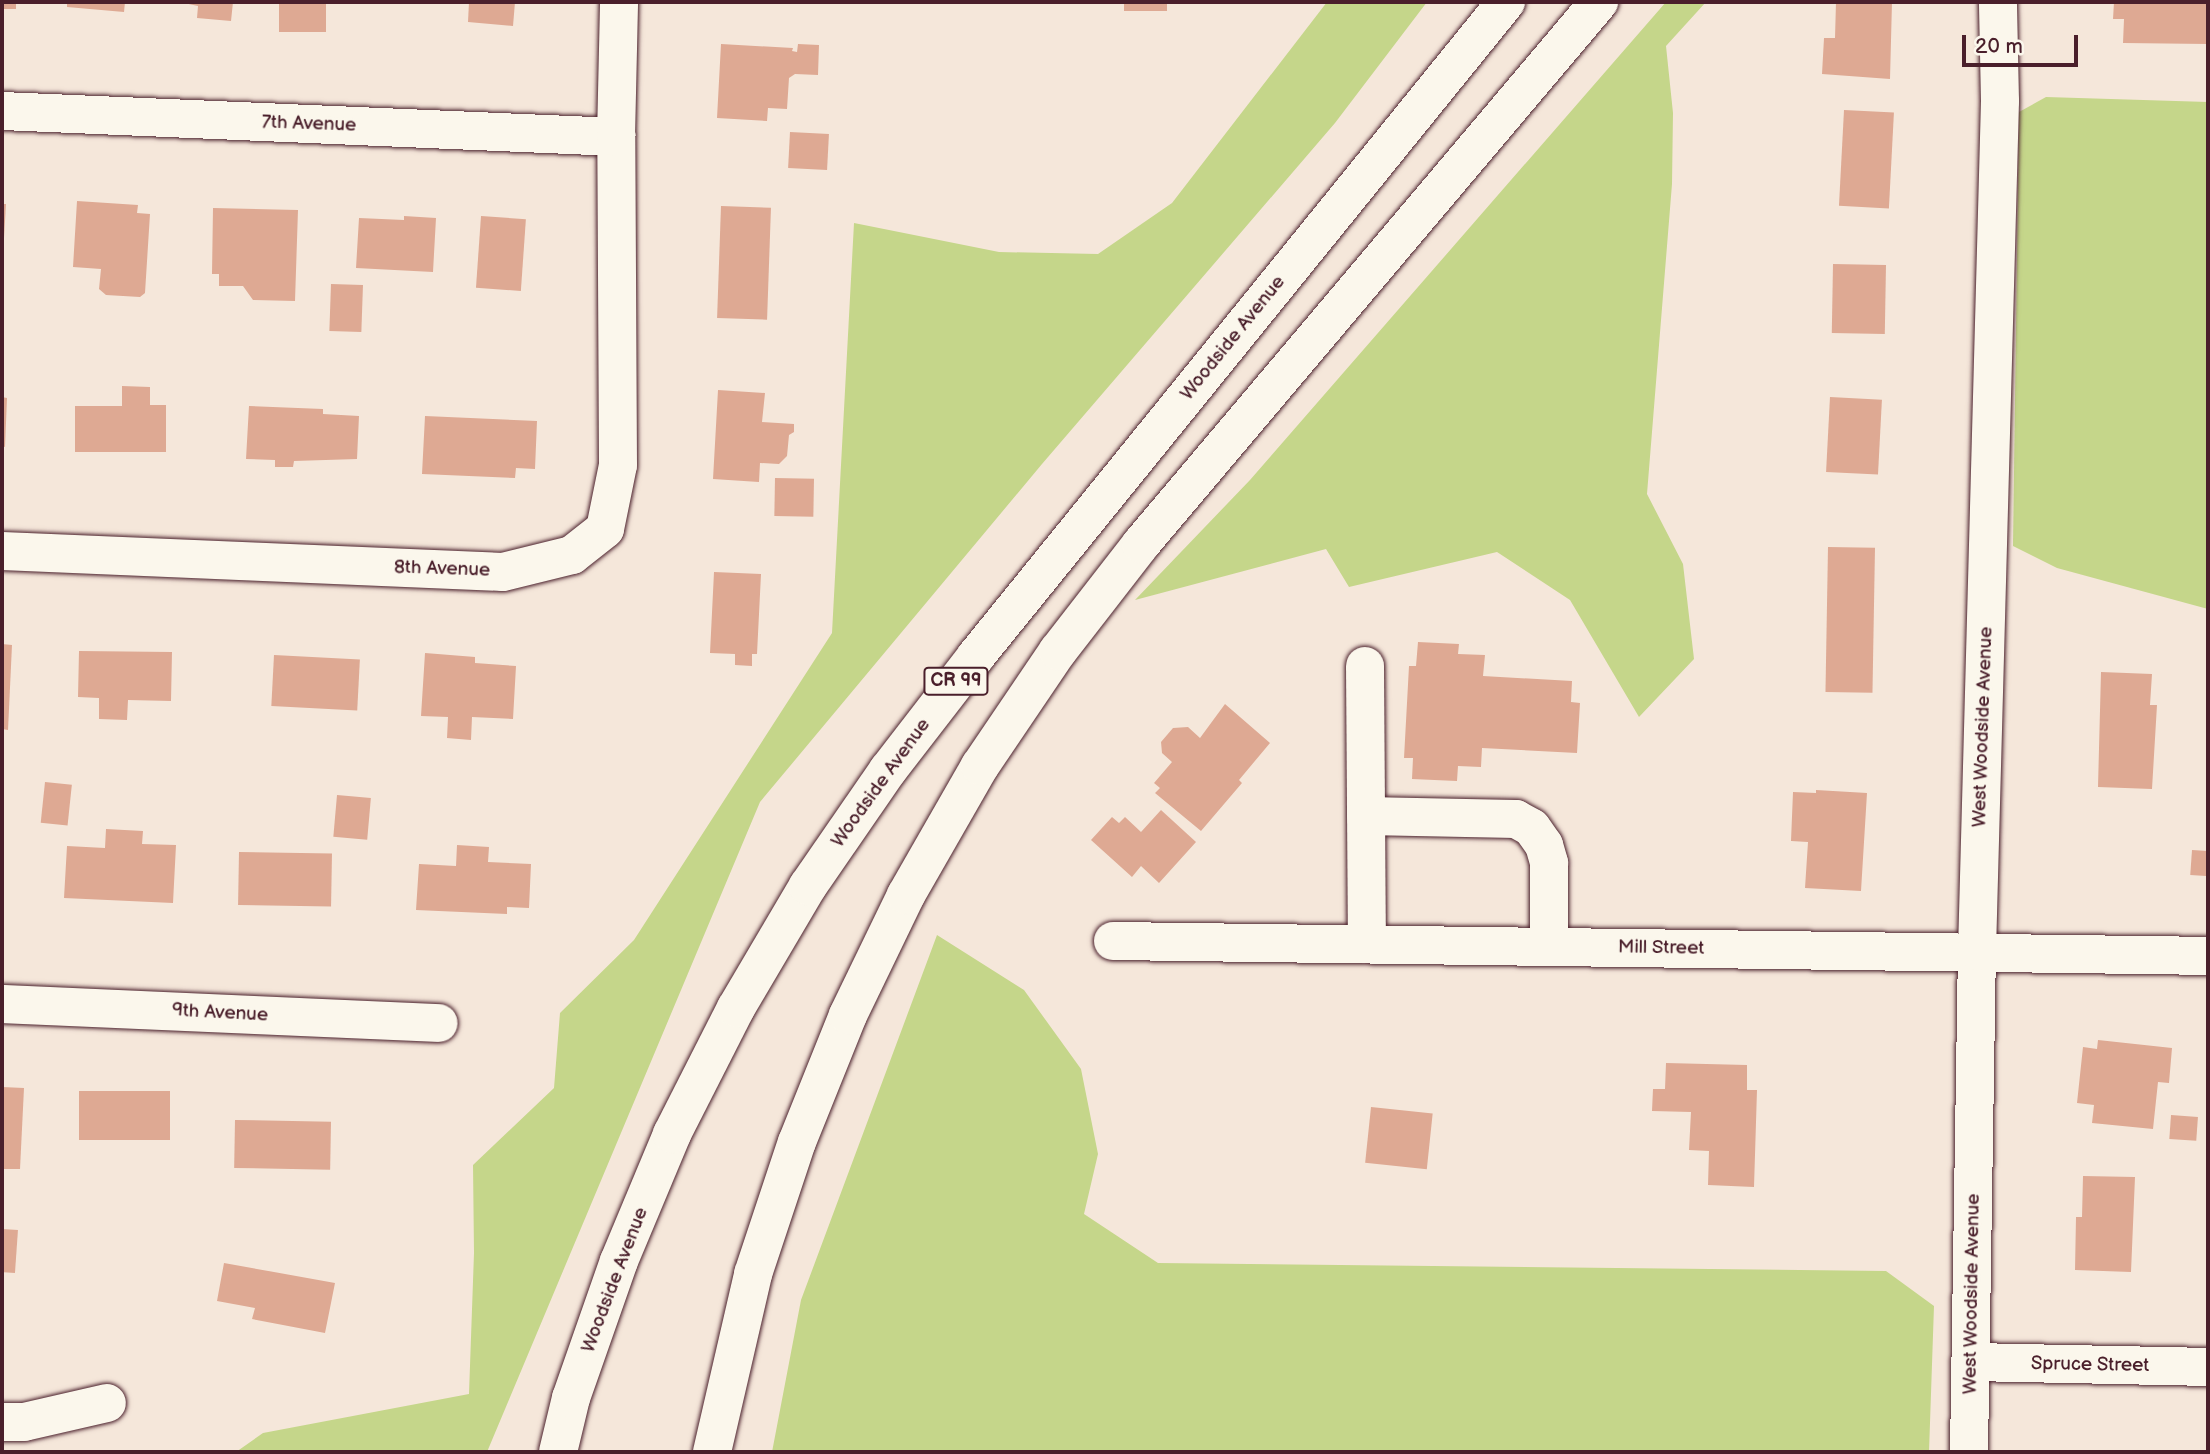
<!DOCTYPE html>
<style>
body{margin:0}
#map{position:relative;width:2210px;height:1454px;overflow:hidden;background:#f5e7da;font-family:"Balsamiq Sans",sans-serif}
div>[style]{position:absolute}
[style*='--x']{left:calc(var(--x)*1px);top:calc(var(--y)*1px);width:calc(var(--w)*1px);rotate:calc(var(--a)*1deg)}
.green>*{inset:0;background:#c5d68a}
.building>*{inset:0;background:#dea993;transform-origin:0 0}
.roads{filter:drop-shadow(0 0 2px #4a1f2b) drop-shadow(0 0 2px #4a1f2b)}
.minor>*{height:38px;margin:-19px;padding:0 19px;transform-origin:19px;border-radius:19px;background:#fbf7ec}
.major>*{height:38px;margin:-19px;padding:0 19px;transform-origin:19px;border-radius:19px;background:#fbf7ec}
span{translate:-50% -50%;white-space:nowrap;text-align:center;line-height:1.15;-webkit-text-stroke:5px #fbf7ec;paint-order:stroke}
.shield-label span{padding:2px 5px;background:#fbf7ec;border:2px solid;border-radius:5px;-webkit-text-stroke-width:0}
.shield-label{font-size:18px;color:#4a1f2b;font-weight:700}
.street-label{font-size:19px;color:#4a1f2b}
.frame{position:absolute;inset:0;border:4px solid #4a1f2b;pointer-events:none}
.scale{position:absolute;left:1962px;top:35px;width:116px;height:32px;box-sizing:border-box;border:4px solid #4a1f2b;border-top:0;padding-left:9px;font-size:21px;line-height:24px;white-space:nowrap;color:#4a1f2b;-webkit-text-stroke:5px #fbf7ec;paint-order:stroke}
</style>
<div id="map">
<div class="green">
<div style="clip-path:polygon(1327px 2px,1427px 2px,1335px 123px,1042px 464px,760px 802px,487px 1452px,236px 1452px,263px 1433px,469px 1394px,474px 1253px,473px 1165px,554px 1088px,560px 1013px,634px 940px,832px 633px,854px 223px,999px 252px,1098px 254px,1172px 203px)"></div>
<div style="clip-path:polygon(1666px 2px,1706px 2px,1666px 46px,1673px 113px,1672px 184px,1647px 494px,1683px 564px,1694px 659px,1639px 717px,1570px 600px,1497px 552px,1349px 587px,1326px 549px,1135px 600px,1250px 480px)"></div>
<div style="clip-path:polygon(2046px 97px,2208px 102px,2208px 609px,2057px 568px,2013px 546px,2019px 112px)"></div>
<div style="clip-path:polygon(937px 935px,1024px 990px,1081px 1069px,1098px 1154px,1084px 1214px,1158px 1263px,1886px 1271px,1934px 1306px,1929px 1452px,772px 1452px,801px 1300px)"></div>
</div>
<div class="building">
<div style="left:2px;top:2px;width:14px;height:7px"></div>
<div style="clip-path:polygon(67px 2px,125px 2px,124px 12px,67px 7px)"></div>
<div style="clip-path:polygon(179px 2px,233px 2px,231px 21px,197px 18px,198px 6px)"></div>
<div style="left:279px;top:2px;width:47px;height:30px"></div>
<div style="clip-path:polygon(469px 2px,515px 2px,513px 26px,468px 22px)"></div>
<div style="left:1124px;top:2px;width:43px;height:9px"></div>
<div style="clip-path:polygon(1836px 2px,1892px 2px,1890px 79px,1822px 74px,1824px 38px,1835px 38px)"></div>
<div style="clip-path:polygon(2114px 2px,2208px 2px,2208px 44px,2123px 43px,2124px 19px,2113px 19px)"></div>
<div style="clip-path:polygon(721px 44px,793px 48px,792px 51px,797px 52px,798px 44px,819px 45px,818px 75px,795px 74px,789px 78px,787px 109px,768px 108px,767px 121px,717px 118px)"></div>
<div style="left:1844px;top:110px;width:50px;height:96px;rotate:3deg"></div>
<div style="left:790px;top:132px;width:39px;height:36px;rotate:3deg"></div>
<div style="clip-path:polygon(77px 201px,138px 205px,137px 213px,150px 214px,145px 293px,140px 297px,106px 295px,99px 289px,101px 269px,73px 267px)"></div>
<div style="clip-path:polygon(2px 204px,6px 204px,4px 238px,2px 237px)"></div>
<div style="left:721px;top:206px;width:50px;height:112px;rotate:2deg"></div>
<div style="clip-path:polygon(213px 208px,298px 210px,295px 301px,253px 300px,243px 286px,219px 286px,219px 274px,212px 274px)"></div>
<div style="clip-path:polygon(404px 216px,436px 218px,433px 272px,356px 268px,359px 218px,404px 220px)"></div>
<div style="left:481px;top:216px;width:45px;height:72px;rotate:4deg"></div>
<div style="left:1833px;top:264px;width:53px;height:69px;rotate:1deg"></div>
<div style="left:331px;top:284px;width:32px;height:47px;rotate:2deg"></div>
<div style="clip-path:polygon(122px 386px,150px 387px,150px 405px,166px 405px,166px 452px,75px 452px,75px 406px,122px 406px)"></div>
<div style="clip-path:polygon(718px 390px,765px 393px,762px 422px,794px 424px,794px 432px,789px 435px,787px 456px,779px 464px,760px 463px,759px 482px,713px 479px)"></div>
<div style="clip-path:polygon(2px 397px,7px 398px,5px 447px,2px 446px)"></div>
<div style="left:1830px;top:397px;width:52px;height:75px;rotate:3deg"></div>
<div style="clip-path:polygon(249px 406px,323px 409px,323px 414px,359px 416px,357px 459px,294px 461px,293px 467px,275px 467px,275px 460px,246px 459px)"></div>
<div style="clip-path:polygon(425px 416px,537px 421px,535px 469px,516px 468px,515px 478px,422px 474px)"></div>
<div style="left:775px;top:478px;width:39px;height:38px;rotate:1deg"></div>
<div style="left:1828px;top:547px;width:47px;height:145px;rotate:1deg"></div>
<div style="clip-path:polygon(714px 572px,761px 574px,757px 654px,752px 654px,752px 666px,735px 665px,735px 654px,710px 653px)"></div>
<div style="clip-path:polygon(1418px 642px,1459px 644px,1458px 654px,1485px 655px,1483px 676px,1572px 681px,1571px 702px,1580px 703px,1577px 753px,1482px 748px,1481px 767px,1458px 766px,1457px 781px,1412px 779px,1413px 758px,1404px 758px,1409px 666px,1416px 666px)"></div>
<div style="clip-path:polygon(2px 644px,12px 645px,8px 730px,2px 729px)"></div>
<div style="clip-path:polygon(79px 651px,172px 652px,171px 701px,128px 700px,127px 720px,99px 719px,99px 698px,78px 697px)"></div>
<div style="clip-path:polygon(425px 653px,475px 657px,475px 663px,516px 666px,513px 719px,472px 717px,471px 740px,447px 738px,448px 717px,421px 716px)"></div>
<div style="left:274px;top:655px;width:86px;height:51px;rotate:3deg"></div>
<div style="clip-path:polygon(2101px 672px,2152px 674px,2150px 705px,2157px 705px,2152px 789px,2098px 787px)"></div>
<div style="clip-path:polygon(1225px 704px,1270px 743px,1239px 780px,1242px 783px,1201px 831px,1155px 793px,1160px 788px,1154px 783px,1172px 762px,1162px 753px,1161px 742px,1173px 728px,1188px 727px,1200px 738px)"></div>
<div style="left:45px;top:782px;width:27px;height:41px;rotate:6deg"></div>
<div style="clip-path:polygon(1816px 790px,1867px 793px,1861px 891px,1805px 888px,1808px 842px,1791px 841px,1793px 792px,1816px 793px)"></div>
<div style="left:337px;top:795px;width:34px;height:42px;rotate:5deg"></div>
<div style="clip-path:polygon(1161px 810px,1196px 842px,1159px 883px,1141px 866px,1132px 877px,1091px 840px,1112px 817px,1119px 823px,1125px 817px,1141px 832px)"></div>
<div style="clip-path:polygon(106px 829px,143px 831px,142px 844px,176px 845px,173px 903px,64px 898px,67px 846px,105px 848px)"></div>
<div style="clip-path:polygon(457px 845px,489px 847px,488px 862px,531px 864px,529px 908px,507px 907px,507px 914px,416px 910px,419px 864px,456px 866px)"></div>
<div style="left:2192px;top:850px;width:16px;height:25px;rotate:4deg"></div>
<div style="left:239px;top:852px;width:93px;height:53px;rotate:1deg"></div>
<div style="clip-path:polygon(2098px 1040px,2172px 1048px,2169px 1083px,2158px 1082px,2153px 1129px,2092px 1123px,2094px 1105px,2077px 1103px,2083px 1047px,2097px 1049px)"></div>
<div style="clip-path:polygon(1666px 1063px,1747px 1065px,1747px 1090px,1757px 1090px,1754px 1187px,1708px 1185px,1709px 1151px,1689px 1150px,1691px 1112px,1652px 1111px,1653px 1089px,1665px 1089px)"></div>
<div style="clip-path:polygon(2px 1087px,24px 1088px,20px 1169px,2px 1169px)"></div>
<div style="left:79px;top:1091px;width:91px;height:49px"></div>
<div style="left:1371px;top:1107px;width:62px;height:56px;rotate:6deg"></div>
<div style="left:2171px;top:1115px;width:27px;height:24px;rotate:4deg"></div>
<div style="left:235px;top:1120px;width:96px;height:48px;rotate:1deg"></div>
<div style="clip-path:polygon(2083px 1176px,2135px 1177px,2131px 1272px,2075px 1270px,2076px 1217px,2082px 1217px)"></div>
<div style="left:2px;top:1229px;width:16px;height:43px;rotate:4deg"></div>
<div style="clip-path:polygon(224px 1263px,335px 1283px,325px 1333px,252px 1319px,255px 1308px,217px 1301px)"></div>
</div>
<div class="roads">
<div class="minor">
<div style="--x:2;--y:111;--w:615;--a:2.42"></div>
<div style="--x:2;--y:551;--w:501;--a:2.4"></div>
<div style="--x:503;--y:572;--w:71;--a:-13.8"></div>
<div style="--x:572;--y:555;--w:42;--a:-38.2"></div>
<div style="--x:605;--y:529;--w:65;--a:-78.5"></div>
<div style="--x:618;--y:465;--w:328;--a:-90.3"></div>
<div style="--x:616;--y:137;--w:135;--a:-88.7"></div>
<div style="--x:1365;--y:666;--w:278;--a:89.6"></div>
<div style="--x:1366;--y:816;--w:150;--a:1.1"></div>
<div style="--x:1516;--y:819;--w:18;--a:29"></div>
<div style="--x:1532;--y:828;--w:21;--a:55"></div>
<div style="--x:1544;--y:845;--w:19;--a:74"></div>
<div style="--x:1549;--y:863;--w:83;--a:90"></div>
<div style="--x:1113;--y:941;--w:1095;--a:0.78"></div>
<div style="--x:2;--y:1004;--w:437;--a:2.5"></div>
<div style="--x:1972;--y:1362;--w:236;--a:1.2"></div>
<div style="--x:2;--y:1422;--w:22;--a:0"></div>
<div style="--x:24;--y:1422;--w:85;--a:-12.9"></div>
<div style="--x:1969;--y:1452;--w:501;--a:-89.09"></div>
<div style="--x:1977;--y:951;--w:850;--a:-88.45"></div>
<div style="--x:2000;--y:101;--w:99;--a:-91.2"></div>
</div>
<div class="major">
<div style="--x:558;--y:1452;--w:56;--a:-76.5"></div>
<div style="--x:571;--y:1398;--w:145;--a:-70.7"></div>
<div style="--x:619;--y:1261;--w:138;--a:-67.3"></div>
<div style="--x:672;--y:1134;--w:141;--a:-63.1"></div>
<div style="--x:736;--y:1008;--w:142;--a:-59.5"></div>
<div style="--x:808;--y:886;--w:141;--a:-55.4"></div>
<div style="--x:888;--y:770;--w:144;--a:-52.3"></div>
<div style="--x:976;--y:656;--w:842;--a:-50.98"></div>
<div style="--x:712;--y:1452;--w:183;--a:-77"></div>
<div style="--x:753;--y:1274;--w:139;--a:-71.6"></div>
<div style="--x:797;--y:1142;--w:137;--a:-68.1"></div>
<div style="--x:848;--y:1015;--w:133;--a:-64.2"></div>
<div style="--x:906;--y:895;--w:149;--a:-60.2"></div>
<div style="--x:980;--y:766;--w:139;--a:-55.9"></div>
<div style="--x:1058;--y:651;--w:135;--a:-52.2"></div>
<div style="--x:1141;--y:544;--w:710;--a:-49.8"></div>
</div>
</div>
<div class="shield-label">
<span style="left:956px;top:681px">CR 99</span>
</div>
<div class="street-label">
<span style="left:309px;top:124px;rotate:2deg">7th Avenue</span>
<span style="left:1233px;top:338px;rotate:-51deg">Woodside Avenue</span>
<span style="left:442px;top:569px;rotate:2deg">8th Avenue</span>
<span style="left:1983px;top:727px;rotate:-88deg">West Woodside Avenue</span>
<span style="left:881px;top:783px;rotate:-54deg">Woodside Avenue</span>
<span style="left:1661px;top:948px;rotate:1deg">Mill Street</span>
<span style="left:220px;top:1013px;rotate:3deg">9th Avenue</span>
<span style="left:615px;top:1280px;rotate:-69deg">Woodside Avenue</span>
<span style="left:1972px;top:1294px;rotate:-89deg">West Woodside Avenue</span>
<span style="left:2090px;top:1365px;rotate:1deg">Spruce Street</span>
</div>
<div class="frame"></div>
<div class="scale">20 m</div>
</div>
